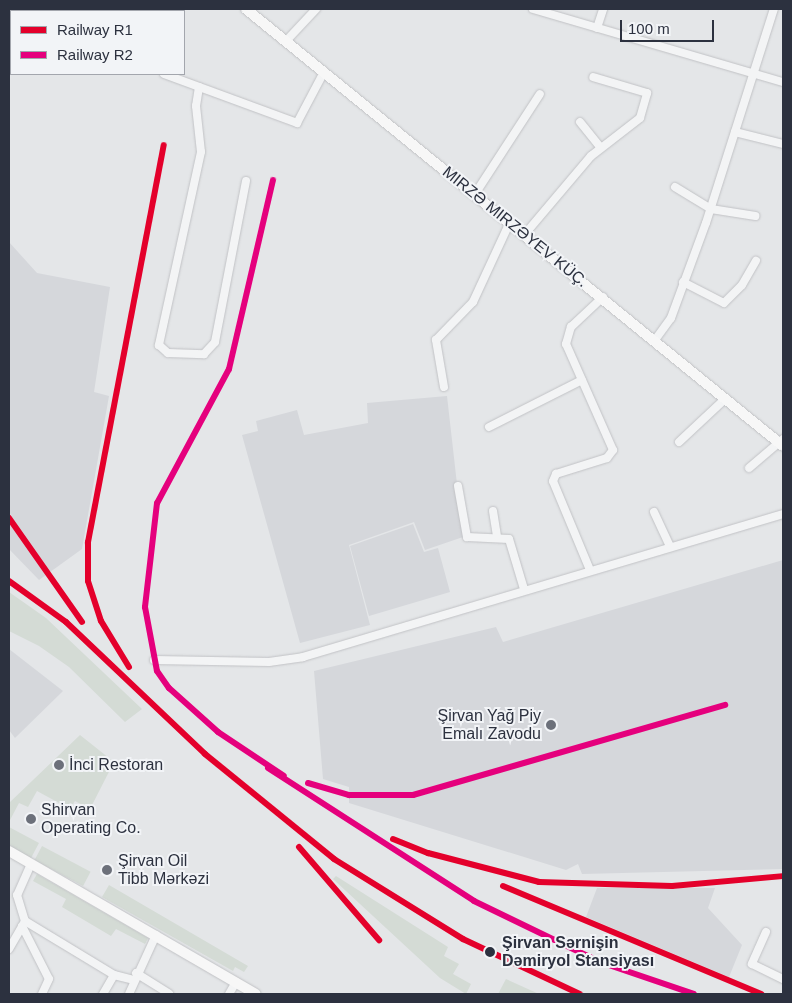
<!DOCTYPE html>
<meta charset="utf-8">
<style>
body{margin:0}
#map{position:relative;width:792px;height:1003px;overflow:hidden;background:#e4e6e8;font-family:Arial,sans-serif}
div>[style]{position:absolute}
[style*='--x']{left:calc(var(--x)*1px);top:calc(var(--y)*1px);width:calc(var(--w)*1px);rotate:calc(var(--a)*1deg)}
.built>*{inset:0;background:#d5d7db}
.green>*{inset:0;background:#d4dbd5;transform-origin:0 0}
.roads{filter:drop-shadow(0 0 1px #c1c2c5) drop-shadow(0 0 1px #c1c2c5)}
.minor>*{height:8px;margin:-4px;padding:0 4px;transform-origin:4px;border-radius:4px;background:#f3f4f5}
.major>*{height:10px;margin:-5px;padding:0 5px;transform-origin:5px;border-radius:5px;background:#f7f7f7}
.rail-1>*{height:6px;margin:-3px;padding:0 3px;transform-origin:3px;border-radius:3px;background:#e4002b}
.rail-2>*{height:6px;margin:-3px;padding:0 3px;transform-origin:3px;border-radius:3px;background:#e5007d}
.dots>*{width:14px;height:14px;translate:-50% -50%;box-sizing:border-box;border:2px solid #f2f4f7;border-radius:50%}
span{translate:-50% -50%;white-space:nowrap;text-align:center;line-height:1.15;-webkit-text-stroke:4px #f2f4f7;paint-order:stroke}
.street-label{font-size:16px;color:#2c313f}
.poi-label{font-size:16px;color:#2c313f}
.right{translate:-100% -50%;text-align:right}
.left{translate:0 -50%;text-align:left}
.stop-label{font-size:16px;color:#2c313f;font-weight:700}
.frame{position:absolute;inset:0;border:10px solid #2c313f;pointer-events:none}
.legend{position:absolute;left:10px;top:10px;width:175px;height:65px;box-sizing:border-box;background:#f2f4f7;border:1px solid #a3a6ad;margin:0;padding:6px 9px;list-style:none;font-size:15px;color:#2c313f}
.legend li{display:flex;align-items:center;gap:10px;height:25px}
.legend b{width:25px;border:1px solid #a3a6ad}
.scale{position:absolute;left:620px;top:20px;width:94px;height:22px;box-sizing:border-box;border:2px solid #2c313f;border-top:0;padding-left:6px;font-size:15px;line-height:18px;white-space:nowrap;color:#2c313f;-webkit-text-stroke:4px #f2f4f7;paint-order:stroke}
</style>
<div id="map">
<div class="built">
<div style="clip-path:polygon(9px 242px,37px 273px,110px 287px,94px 392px,109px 396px,82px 549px,39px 580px,9px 549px)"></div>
<div style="clip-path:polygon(447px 396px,463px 537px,425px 550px,414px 522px,349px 545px,370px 625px,300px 643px,242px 435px,258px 431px,256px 421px,297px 410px,304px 435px,368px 423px,367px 403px)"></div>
<div style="clip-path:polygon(413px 524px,424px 552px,438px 548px,450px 592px,369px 616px,350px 546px)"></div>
<div style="clip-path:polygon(783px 560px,783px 869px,582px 874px,578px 864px,566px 870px,349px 803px,349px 787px,323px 779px,314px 671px,496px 627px,503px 642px)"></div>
<div style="clip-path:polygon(9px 649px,63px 691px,15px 738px,9px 730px)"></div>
<div style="clip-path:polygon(597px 888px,715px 888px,708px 908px,742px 945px,729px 977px,586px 917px)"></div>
</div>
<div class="green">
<div style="clip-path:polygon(9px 592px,46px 618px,142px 709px,125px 722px,69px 667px,39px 646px,9px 631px)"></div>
<div style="clip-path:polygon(80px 735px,114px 762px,90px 809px,75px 801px,70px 809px,37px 791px,28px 807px,19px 803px,9px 822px,9px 803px)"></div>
<div style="clip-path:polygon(9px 827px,39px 843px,31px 858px,9px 846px)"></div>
<div style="left:42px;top:846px;width:55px;height:16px;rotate:28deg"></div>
<div style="clip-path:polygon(37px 874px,148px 938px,145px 944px,116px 929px,111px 936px,62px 907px,66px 899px,33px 881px)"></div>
<div style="clip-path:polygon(336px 876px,448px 947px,444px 956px,459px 964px,453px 974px,471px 984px,466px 994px,440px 978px,333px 879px)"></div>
<div style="clip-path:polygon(109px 885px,248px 966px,244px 972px,235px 967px,233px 971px,102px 897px)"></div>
<div style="clip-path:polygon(506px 979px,539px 994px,498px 994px)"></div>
</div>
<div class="roads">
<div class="minor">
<div style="--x:533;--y:9;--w:260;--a:16.3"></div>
<div style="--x:9;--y:20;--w:2;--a:27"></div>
<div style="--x:597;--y:28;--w:20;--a:-72"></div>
<div style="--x:286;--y:41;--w:44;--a:-46.8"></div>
<div style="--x:164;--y:74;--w:142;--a:20.2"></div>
<div style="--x:297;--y:123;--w:58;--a:-62.1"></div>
<div style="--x:199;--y:87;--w:19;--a:99"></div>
<div style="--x:196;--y:106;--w:46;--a:83.8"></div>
<div style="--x:201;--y:152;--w:198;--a:102.3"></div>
<div style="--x:159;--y:345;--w:12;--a:42"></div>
<div style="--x:168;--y:353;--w:36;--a:2"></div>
<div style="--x:204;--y:354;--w:16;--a:-47"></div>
<div style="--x:215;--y:342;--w:164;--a:-79.1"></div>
<div style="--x:580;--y:122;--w:33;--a:51"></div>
<div style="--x:735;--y:132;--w:49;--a:14"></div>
<div style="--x:675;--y:187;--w:42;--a:31.4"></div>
<div style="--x:711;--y:209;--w:45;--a:9"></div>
<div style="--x:475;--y:194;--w:119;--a:-57"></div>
<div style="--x:525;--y:234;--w:102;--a:-49.8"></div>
<div style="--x:591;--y:156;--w:62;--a:-37.8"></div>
<div style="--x:640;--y:118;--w:26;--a:-74"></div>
<div style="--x:647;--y:93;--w:56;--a:-163.5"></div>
<div style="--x:683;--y:282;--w:46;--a:27.1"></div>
<div style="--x:724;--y:303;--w:25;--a:-45"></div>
<div style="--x:742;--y:285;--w:28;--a:-60"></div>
<div style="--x:655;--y:340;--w:27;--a:-54"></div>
<div style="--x:671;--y:318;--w:101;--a:-69.8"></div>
<div style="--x:706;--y:223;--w:225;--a:-72.4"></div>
<div style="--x:444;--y:387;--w:48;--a:-99.7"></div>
<div style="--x:436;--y:340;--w:53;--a:-45.8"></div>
<div style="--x:473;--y:302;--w:88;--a:-65.2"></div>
<div style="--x:489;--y:427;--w:104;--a:-26.8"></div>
<div style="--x:679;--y:442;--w:64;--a:-43.1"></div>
<div style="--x:749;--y:468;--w:45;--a:-40.5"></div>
<div style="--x:458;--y:486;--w:52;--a:80"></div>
<div style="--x:467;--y:537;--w:42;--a:2.7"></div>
<div style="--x:509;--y:539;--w:52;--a:73.3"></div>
<div style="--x:493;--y:511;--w:25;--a:81"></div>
<div style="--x:654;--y:512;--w:38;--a:65"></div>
<div style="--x:590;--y:570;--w:96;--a:-112.6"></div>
<div style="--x:553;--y:481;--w:8;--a:-67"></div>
<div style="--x:556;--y:474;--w:53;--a:-17.4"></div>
<div style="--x:607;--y:458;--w:10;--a:-53"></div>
<div style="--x:613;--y:450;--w:116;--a:-113.9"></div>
<div style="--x:566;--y:344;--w:18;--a:-74"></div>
<div style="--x:571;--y:327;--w:44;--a:-43.2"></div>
<div style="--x:154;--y:660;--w:115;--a:1"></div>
<div style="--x:269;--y:662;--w:34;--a:-8"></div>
<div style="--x:303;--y:657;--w:501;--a:-16.59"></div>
<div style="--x:31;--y:864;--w:34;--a:114"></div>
<div style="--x:17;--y:895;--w:27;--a:73"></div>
<div style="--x:25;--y:921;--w:104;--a:31.2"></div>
<div style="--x:114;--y:975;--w:21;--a:14"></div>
<div style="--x:22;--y:926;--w:59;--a:63"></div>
<div style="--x:49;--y:979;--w:17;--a:115"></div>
<div style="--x:766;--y:932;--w:35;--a:114"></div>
<div style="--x:752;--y:964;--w:34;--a:26"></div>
<div style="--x:9;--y:949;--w:30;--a:-60"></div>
<div style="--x:136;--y:973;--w:39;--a:32"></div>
<div style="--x:103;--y:994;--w:22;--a:-60"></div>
<div style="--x:129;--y:994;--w:65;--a:-65.4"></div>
<div style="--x:229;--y:994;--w:14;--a:-60"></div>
</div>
<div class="major">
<div style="--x:246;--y:9;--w:692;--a:39.14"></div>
<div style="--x:9;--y:851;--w:285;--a:30.1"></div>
</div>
</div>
<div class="rail-1">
<div style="--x:9;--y:518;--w:127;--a:54.9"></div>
<div style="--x:9;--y:581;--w:70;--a:35.7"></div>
<div style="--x:66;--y:622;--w:192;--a:43.5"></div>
<div style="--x:205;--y:754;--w:166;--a:39.1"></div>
<div style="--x:334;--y:859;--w:152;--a:31.8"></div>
<div style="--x:463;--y:939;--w:129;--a:25.2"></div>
<div style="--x:129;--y:667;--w:54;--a:-121.3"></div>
<div style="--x:101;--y:621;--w:42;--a:-108"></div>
<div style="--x:88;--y:581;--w:39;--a:-90"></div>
<div style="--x:88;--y:542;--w:404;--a:-79.2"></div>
<div style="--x:393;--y:839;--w:38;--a:22"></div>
<div style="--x:428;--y:853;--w:115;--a:14.6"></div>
<div style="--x:539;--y:882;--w:133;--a:1.7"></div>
<div style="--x:672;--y:886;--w:111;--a:-5.1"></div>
<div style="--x:299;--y:847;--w:123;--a:49.3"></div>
<div style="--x:503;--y:886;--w:280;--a:22.7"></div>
</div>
<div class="rail-2">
<div style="--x:273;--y:180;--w:194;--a:103.1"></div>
<div style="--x:229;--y:369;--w:152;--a:118.2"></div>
<div style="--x:157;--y:503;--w:105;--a:96.6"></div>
<div style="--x:145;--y:607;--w:65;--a:79.4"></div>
<div style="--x:157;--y:671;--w:21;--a:55"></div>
<div style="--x:169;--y:688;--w:66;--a:41.9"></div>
<div style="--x:218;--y:732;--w:79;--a:33.7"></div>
<div style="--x:268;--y:768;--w:245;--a:32.8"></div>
<div style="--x:474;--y:901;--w:140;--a:25.8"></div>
<div style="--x:600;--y:962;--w:99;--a:18.8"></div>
<div style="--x:308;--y:783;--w:43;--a:16.3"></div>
<div style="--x:349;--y:795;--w:64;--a:0"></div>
<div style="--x:413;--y:795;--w:325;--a:-16.1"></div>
</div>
<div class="dots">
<div style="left:551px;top:725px;background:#6c707a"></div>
<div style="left:59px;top:765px;background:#6c707a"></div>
<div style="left:31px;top:819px;background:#6c707a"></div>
<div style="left:107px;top:870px;background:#6c707a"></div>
<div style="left:490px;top:952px;background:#2c313f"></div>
</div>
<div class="street-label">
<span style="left:515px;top:227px;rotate:39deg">MIRZƏ MIRZƏYEV KÜÇ.</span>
</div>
<div class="poi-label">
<span class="right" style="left:541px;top:725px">Şirvan Yağ Piy<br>Emalı Zavodu</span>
<span class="left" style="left:69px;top:765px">İnci Restoran</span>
<span class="left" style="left:41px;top:819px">Shirvan<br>Operating Co.</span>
<span class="left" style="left:118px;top:870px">Şirvan Oil<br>Tibb Mərkəzi</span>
</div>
<div class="stop-label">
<span class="left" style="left:502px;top:952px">Şirvan Sərnişin<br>Dəmiryol Stansiyası</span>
</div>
<div class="frame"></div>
<ul class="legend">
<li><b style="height:6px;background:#e4002b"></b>Railway R1</li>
<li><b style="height:6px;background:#e5007d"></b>Railway R2</li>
</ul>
<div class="scale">100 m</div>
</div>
